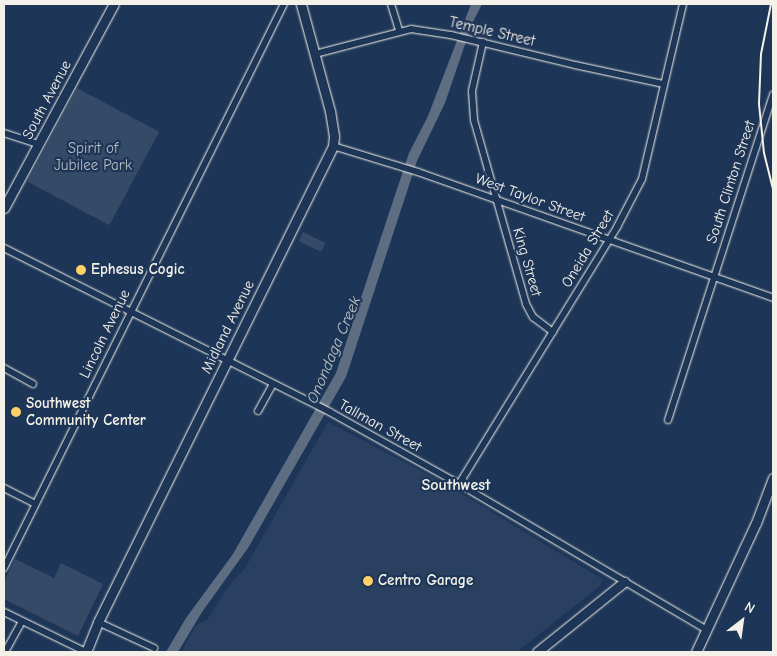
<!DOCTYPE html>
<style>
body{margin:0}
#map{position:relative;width:777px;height:656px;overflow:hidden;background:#1d3557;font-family:"Comic Neue",sans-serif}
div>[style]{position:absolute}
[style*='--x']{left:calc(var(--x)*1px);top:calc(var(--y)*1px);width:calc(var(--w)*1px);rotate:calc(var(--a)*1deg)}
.built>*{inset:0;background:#2a4060}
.green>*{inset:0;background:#354a67;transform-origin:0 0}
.water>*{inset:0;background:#5e6d82}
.roads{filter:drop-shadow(0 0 1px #f4f1e8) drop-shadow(0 0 1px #f4f1e8)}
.street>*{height:6px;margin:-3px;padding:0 3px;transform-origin:3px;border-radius:3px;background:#1d3557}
.secondary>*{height:9px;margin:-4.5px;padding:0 4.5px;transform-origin:4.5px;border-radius:4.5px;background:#1d3557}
.rail>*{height:2px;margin:-1px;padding:0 1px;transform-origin:1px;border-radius:1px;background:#f4f1e8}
.dots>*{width:14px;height:14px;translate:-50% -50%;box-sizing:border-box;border:2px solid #1d3557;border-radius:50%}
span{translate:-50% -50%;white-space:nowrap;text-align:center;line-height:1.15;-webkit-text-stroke:4.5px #1d3557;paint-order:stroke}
.street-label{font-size:15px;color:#f4f1e8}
.park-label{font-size:15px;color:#bbbfc1}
.poi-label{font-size:15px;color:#f4f1e8;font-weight:700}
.left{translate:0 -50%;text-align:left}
.water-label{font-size:16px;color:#c0c3c4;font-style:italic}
.neighbourhood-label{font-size:16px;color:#f4f1e8;font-weight:700}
.frame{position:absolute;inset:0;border:5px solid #f4f1e8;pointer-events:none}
.north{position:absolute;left:717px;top:596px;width:50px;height:50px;-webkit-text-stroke:4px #1d3557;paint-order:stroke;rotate:30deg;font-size:14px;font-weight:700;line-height:20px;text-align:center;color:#f4f1e8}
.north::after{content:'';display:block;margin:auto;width:18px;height:22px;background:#f4f1e8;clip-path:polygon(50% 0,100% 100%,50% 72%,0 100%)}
</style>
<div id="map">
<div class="built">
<div style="clip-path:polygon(328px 422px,444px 483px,602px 579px,601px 585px,517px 652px,181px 652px,196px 625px,207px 620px,228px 587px,245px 568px)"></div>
</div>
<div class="green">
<div style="left:77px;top:88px;width:93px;height:106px;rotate:28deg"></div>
<div style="left:303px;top:232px;width:25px;height:10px;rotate:26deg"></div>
<div style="clip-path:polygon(15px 559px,54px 578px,61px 563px,103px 584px,78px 636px,4px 599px,4px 582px)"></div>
</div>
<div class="water">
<div style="clip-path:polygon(471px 4px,482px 4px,472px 24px,445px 103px,417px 161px,346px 377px,248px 548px,202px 612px,178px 652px,166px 652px,186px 618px,233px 554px,336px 373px,409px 153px,428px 116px)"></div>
</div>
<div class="roads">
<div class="street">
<div style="--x:391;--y:4;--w:28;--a:73"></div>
<div style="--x:483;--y:42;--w:50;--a:102.7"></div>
<div style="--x:472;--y:91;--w:29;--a:86"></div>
<div style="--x:474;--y:120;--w:191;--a:74.2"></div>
<div style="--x:526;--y:304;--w:15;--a:62"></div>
<div style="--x:533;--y:317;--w:25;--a:37"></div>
<div style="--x:315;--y:54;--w:99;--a:-14.6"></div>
<div style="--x:411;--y:29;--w:40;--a:8.5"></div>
<div style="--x:451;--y:35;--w:128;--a:13.6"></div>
<div style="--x:575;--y:65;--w:91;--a:12.1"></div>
<div style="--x:4;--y:133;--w:36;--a:18"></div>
<div style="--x:333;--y:146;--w:89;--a:17"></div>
<div style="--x:418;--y:172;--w:377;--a:19.5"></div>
<div style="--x:4;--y:248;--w:365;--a:26.7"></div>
<div style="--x:330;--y:412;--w:148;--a:29.2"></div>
<div style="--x:459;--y:484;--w:288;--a:30.5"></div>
<div style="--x:4;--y:368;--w:33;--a:29"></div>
<div style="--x:258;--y:411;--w:31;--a:-61"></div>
<div style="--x:668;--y:420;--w:342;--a:-72.1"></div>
<div style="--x:459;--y:484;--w:302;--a:-58.4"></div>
<div style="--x:617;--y:227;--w:54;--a:-62.5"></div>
<div style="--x:642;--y:179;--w:180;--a:-76.8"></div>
<div style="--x:4;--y:488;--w:35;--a:27"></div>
<div style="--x:4;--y:568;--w:630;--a:-63.6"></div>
<div style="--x:4;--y:612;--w:91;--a:26"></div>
<div style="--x:98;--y:622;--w:62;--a:24.9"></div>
<div style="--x:5;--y:652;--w:35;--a:-61"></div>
</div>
<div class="secondary">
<div style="--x:4;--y:208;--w:232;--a:-61.7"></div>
<div style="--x:86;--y:652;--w:32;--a:-68"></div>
<div style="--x:98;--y:622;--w:531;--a:-63.72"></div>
<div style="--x:333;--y:146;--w:10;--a:-84"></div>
<div style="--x:334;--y:136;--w:25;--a:-99"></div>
<div style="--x:330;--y:111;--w:111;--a:-105.2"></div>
<div style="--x:537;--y:652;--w:112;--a:-38.8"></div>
<div style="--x:696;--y:652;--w:142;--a:-65.1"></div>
<div style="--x:756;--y:523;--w:48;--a:-69.3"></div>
</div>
</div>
<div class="rail">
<div style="--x:771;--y:4;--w:51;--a:101.3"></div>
<div style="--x:761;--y:54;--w:50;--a:92.3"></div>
<div style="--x:759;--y:104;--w:49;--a:84.2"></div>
<div style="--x:764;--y:153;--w:37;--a:76"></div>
</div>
<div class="dots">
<div style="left:81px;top:270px;background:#ffd166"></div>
<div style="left:16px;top:412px;background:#ffd166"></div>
<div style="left:368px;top:581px;background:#ffd166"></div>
</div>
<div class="street-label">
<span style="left:492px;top:32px;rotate:13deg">Temple Street</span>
<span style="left:47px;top:100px;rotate:-62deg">South Avenue</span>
<span style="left:731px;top:182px;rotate:-72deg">South Clinton Street</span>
<span style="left:530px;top:198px;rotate:20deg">West Taylor Street</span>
<span style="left:588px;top:249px;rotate:-59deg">Oneida Street</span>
<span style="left:527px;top:262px;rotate:74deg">King Street</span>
<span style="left:228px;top:327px;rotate:-64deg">Midland Avenue</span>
<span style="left:105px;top:334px;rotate:-64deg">Lincoln Avenue</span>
<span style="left:380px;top:426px;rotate:29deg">Tallman Street</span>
</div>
<div class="park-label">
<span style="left:93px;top:157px">Spirit of<br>Jubilee Park</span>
</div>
<div class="poi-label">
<span class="left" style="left:91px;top:270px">Ephesus Cogic</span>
<span class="left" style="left:26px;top:412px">Southwest<br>Community Center</span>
<span class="left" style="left:378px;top:581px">Centro Garage</span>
</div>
<div class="water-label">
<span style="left:334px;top:350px;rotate:-67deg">Onondaga Creek</span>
</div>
<div class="neighbourhood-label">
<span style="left:456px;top:485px">Southwest</span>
</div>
<div class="frame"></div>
<div class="north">N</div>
</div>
